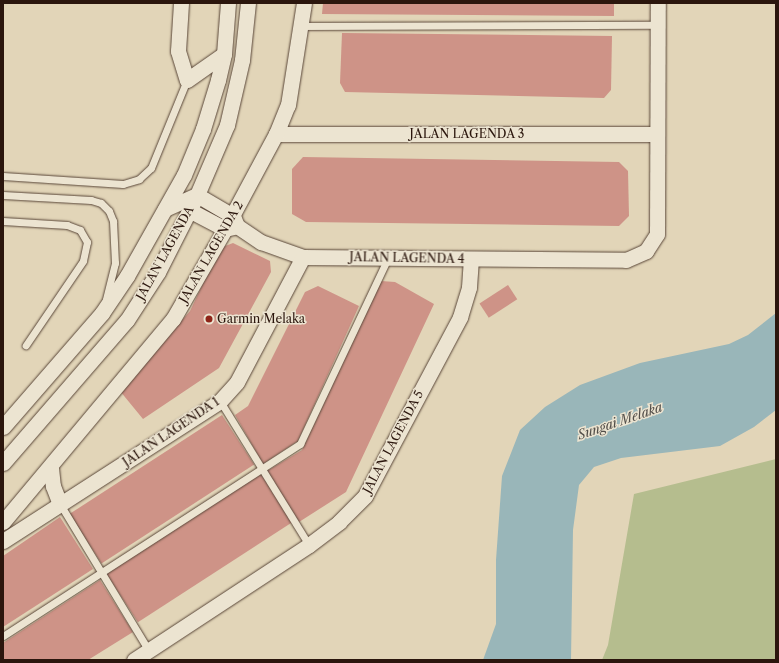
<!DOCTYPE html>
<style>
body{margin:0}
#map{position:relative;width:779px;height:663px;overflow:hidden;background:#e2d5b8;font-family:"Libre Caslon Text",serif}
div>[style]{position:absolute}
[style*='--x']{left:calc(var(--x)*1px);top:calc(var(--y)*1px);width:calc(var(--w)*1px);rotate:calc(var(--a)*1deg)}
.green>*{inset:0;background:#b5bd8e}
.water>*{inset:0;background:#99b6b9}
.building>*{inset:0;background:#ce9387;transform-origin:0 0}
.roads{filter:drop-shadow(0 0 1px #594638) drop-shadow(0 0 1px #594638)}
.service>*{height:7px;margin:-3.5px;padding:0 3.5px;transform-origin:3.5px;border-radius:3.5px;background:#ece4d1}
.minor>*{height:15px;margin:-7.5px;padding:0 7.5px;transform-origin:7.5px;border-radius:7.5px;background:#ece4d1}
.dots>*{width:11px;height:11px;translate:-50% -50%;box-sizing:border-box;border:2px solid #ece4d1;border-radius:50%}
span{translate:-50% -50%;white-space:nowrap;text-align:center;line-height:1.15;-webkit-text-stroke:3px #ece4d1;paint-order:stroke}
.street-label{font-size:12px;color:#2b160d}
.poi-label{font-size:12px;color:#2b160d}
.left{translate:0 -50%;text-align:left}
.water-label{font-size:13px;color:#524e49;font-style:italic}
.frame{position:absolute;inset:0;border:4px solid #2b160d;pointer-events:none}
</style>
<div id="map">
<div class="green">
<div style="clip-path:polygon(776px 459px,776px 660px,602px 660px,608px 645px,634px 494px)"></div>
</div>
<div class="water">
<div style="clip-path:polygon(776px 313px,776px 410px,754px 427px,720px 446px,621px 458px,594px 467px,579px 485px,573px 530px,571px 660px,483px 660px,496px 624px,496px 560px,502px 476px,520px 430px,545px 407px,580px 385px,640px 363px,729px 344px,748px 335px)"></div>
</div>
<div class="building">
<div style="clip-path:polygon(323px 3px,614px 3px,614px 16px,322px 14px)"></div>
<div style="clip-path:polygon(342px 33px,612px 36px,611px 90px,604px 98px,345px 92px,340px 83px)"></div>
<div style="clip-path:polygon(303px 157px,619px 162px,628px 171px,629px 216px,619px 226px,306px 222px,292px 214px,292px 169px)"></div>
<div style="clip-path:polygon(233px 243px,270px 261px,271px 272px,219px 368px,143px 419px,120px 391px,190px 311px,220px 248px)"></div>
<div style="clip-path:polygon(381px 281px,395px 282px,434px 304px,346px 492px,299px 522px,267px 471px,302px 450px)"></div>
<div style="left:508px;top:285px;width:17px;height:34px;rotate:57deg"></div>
<div style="clip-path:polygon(318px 286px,359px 306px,298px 441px,263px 464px,235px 415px,248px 406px,305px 292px)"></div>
<div style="left:222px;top:415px;width:59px;height:182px;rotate:57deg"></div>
<div style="left:259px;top:471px;width:61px;height:184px;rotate:57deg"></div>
<div style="clip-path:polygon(60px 517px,93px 569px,3px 627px,3px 556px)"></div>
<div style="clip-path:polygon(100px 580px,133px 632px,88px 660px,3px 660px,3px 643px)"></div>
</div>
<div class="roads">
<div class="service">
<div style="--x:302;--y:26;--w:356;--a:-0.2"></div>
<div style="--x:3;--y:176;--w:120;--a:3.8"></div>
<div style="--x:123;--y:184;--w:17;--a:-17"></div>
<div style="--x:139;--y:179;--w:16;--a:-43"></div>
<div style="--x:151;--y:168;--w:95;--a:-67.8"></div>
<div style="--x:3;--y:195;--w:88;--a:3.3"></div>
<div style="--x:91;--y:200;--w:10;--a:17"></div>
<div style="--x:101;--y:203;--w:11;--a:45"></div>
<div style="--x:109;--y:211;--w:11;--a:68"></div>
<div style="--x:113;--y:221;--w:42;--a:87.3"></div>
<div style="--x:115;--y:263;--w:37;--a:104"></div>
<div style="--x:3;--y:221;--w:64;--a:3.6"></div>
<div style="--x:67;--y:225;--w:14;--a:21"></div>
<div style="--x:80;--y:230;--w:14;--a:60"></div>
<div style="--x:87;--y:242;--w:19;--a:102"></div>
<div style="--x:83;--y:261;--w:102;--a:124.2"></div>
<div style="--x:220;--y:401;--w:169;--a:58.3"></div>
<div style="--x:60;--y:504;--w:172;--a:58.8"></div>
<div style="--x:3;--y:636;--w:354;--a:-32.9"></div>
<div style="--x:300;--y:444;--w:206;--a:-64.7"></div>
</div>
<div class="minor">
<div style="--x:181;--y:3;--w:48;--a:93.6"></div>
<div style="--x:178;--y:51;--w:30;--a:73"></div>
<div style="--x:187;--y:80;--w:45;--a:-35.1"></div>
<div style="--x:276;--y:134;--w:381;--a:0"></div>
<div style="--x:165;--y:209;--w:35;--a:-24"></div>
<div style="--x:197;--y:195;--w:42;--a:30.3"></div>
<div style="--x:233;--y:216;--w:11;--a:68"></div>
<div style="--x:237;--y:226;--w:29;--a:34"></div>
<div style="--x:261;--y:242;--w:45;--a:19.7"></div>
<div style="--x:303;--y:257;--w:323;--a:0.5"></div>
<div style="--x:626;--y:260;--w:22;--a:-24"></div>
<div style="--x:646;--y:251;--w:20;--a:-57"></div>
<div style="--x:657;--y:234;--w:231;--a:-89.8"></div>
<div style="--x:189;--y:210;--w:41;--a:27.8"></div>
<div style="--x:225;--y:229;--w:9;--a:-13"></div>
<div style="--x:3;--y:427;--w:151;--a:-49"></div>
<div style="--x:102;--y:313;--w:45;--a:-56"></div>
<div style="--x:127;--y:276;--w:116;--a:-60.6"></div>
<div style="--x:184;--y:175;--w:50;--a:-67.6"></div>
<div style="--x:203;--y:129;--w:51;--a:-73"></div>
<div style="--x:218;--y:80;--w:27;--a:-77"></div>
<div style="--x:224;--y:54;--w:51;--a:-85.5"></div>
<div style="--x:3;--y:463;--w:189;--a:-49.1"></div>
<div style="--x:127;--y:320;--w:57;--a:-57.1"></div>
<div style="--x:158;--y:272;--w:86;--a:-63.1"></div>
<div style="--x:197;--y:195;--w:76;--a:-66.8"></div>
<div style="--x:227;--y:125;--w:67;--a:-77"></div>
<div style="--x:242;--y:60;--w:57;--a:-84"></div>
<div style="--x:51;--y:468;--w:18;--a:84"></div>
<div style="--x:53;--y:486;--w:19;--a:69"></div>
<div style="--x:3;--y:522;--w:265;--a:-50.1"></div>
<div style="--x:173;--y:319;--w:104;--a:-60"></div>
<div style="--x:225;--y:229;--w:108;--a:-61.8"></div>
<div style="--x:276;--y:134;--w:31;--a:-68"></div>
<div style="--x:288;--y:105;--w:103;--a:-81.1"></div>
<div style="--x:3;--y:541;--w:258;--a:-32.8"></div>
<div style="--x:220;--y:401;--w:25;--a:-48"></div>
<div style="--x:237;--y:382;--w:141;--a:-62.2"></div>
<div style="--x:134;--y:660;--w:209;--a:-33.3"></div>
<div style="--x:309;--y:545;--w:38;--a:-37"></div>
<div style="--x:339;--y:522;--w:37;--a:-45"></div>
<div style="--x:365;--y:496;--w:203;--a:-62"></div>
<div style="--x:460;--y:317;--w:31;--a:-73"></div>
<div style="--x:469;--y:287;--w:28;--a:-86"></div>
</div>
</div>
<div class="dots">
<div style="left:209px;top:319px;background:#8f2418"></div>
</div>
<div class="street-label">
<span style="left:467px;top:134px">JALAN LAGENDA 3</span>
<span style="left:211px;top:252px;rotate:-60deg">JALAN LAGENDA 2</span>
<span style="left:165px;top:253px;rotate:-61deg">JALAN LAGENDA</span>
<span style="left:407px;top:258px;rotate:1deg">JALAN LAGENDA 4</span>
<span style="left:171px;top:432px;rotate:-34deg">JALAN LAGENDA 1</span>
<span style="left:393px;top:442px;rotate:-62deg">JALAN LAGENDA 5</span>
</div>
<div class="poi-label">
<span class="left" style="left:217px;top:319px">Garmin Melaka</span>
</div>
<div class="water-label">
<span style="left:620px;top:421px;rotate:-19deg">Sungai Melaka</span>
</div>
<div class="frame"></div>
</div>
